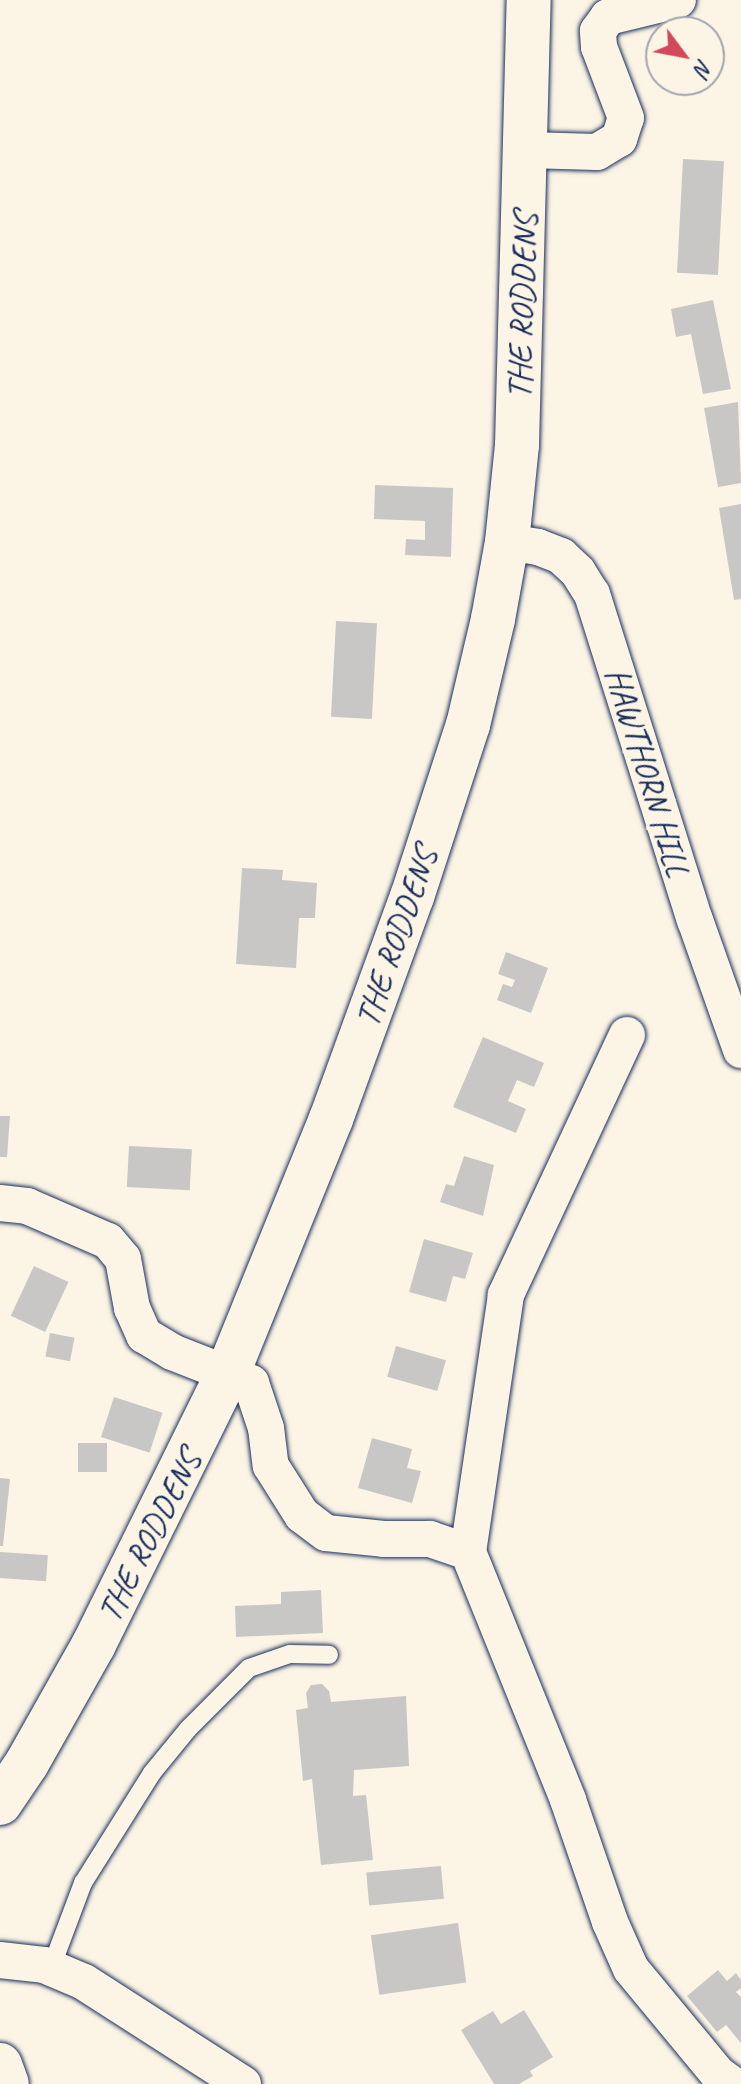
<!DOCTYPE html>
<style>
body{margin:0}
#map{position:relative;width:741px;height:2084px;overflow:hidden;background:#fcf5e5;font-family:Caveat,sans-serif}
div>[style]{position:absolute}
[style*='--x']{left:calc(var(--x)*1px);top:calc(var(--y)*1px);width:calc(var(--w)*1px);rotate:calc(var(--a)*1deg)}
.building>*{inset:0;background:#c8c7c6;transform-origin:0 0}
.roads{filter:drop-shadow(0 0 2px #1b2f5e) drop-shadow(0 0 2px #1b2f5e)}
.service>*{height:18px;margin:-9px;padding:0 9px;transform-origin:9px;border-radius:9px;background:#fcf5e5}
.minor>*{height:36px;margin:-18px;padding:0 18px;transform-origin:18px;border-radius:18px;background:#fcf5e5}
.tertiary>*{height:44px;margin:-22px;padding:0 22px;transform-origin:22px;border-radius:22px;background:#fcf5e5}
span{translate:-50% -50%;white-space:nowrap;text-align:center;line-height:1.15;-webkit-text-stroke:7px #fcf5e5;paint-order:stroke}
.street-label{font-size:34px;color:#1b2f5e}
.north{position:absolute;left:645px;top:16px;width:80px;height:80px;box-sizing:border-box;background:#fcf5e5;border:2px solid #a2a6af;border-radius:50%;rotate:122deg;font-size:22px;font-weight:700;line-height:32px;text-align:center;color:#1b2f5e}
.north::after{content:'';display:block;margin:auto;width:28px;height:36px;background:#d1495b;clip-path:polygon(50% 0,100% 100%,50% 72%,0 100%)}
</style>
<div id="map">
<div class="building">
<div style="left:683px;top:159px;width:41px;height:114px;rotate:3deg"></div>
<div style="clip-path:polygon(713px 300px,731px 389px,703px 394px,691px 334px,676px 337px,671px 309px)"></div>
<div style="clip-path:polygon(738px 402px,741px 483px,718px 487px,704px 408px)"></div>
<div style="clip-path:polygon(375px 485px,453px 488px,451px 557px,405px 555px,406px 539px,425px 540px,425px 521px,374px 519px)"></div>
<div style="clip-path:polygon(741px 504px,741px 599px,734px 600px,719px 508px)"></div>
<div style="left:336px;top:621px;width:41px;height:96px;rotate:3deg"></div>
<div style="clip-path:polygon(242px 868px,283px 870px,282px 880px,317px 883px,315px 918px,299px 918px,296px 968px,236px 964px)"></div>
<div style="clip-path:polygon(506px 952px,548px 968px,531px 1013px,497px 1000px,503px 984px,512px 987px,515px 980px,498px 974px)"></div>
<div style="clip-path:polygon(483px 1037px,544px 1063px,534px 1087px,517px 1080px,508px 1101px,526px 1109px,516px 1133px,453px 1107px)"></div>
<div style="clip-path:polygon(0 1116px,10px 1116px,7px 1157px,0 1157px)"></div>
<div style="left:129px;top:1146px;width:63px;height:41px;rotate:3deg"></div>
<div style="clip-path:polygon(464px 1156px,494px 1165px,483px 1216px,440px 1202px,446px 1184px,454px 1186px)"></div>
<div style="clip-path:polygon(424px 1239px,473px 1253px,465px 1279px,453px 1276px,446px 1302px,409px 1292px)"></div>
<div style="left:34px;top:1266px;width:38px;height:55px;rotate:25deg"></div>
<div style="left:50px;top:1333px;width:25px;height:24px;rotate:11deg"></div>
<div style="left:396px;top:1346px;width:52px;height:32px;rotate:16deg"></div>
<div style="left:114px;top:1397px;width:51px;height:42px;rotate:18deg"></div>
<div style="clip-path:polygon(372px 1438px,412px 1449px,407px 1468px,421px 1471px,412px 1503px,358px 1488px)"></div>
<div style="left:78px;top:1443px;width:29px;height:29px"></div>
<div style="clip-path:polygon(0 1478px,10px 1479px,3px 1546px,0 1546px)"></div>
<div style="left:0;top:1552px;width:48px;height:26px;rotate:4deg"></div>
<div style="clip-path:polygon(321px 1590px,323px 1633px,236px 1637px,235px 1606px,281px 1604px,281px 1592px)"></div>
<div style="clip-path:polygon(322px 1684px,329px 1691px,331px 1702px,406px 1696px,409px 1766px,354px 1770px,353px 1796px,366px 1795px,373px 1860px,321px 1865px,312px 1779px,303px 1781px,296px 1710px,308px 1708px,306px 1693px,311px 1685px)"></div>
<div style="left:441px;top:1866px;width:33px;height:75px;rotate:85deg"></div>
<div style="left:458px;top:1923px;width:60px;height:88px;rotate:82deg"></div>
<div style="clip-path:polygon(718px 1970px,727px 1981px,736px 1973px,741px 1980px,741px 1988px,736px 1992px,741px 1997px,741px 2043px,726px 2025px,717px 2032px,687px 1996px)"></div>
<div style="clip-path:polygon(524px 2010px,553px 2057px,530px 2071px,533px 2076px,519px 2084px,494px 2084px,461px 2030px,493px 2011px,501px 2024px)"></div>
</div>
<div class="roads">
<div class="service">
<div style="--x:51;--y:1968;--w:91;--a:-69.4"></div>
<div style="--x:83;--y:1883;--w:130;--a:-57.9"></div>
<div style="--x:152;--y:1773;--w:57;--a:-50.7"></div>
<div style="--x:188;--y:1729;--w:86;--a:-45"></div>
<div style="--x:249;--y:1668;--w:43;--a:-18.9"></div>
<div style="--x:290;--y:1654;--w:39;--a:1"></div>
</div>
<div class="minor">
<div style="--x:527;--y:150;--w:70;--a:1.6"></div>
<div style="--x:597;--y:152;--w:26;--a:-31"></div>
<div style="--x:619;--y:139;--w:22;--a:-72"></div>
<div style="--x:626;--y:118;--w:76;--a:-110.8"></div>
<div style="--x:599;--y:47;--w:16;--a:-94"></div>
<div style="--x:598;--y:31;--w:17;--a:-54"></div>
<div style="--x:608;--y:17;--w:72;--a:-13.7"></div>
<div style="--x:507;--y:542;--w:31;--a:9"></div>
<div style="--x:538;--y:547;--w:25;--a:21"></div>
<div style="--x:561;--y:556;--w:23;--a:43"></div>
<div style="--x:578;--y:572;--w:26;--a:58"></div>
<div style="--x:592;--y:594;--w:342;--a:72.5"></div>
<div style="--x:695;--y:920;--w:138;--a:70.5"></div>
<div style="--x:627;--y:1035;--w:287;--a:115"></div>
<div style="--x:506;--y:1295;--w:260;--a:98.4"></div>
<div style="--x:468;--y:1552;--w:267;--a:68"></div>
<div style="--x:568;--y:1800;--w:129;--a:71"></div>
<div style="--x:610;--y:1922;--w:51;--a:65.9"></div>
<div style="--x:631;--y:1969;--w:136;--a:50.4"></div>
<div style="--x:718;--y:2074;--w:17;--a:36"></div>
<div style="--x:0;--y:1203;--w:27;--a:6"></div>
<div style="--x:27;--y:1206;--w:88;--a:23.4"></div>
<div style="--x:108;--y:1241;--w:23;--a:50"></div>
<div style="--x:123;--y:1259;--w:50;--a:79.6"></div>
<div style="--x:132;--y:1308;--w:30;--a:66"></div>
<div style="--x:144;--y:1335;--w:33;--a:31"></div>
<div style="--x:172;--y:1352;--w:85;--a:21.4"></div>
<div style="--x:251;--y:1383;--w:47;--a:71.6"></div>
<div style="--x:266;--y:1428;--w:38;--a:83"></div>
<div style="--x:271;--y:1466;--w:58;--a:57.7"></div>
<div style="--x:302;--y:1515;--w:30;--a:37"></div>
<div style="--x:326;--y:1533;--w:58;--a:5.9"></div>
<div style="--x:384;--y:1539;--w:46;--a:0"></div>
<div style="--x:430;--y:1539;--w:40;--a:18.9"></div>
<div style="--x:0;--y:1960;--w:44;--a:6.5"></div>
<div style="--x:44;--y:1965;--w:43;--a:23"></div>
<div style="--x:84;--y:1982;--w:189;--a:32.7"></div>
</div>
<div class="tertiary">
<div style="--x:0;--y:1803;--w:48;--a:-56"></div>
<div style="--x:27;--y:1763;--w:137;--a:-60.6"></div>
<div style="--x:94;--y:1644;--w:300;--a:-63.7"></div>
<div style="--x:227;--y:1375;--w:276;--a:-67.9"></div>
<div style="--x:331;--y:1119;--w:236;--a:-70"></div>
<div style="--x:412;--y:897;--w:181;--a:-72"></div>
<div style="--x:468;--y:725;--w:109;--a:-76.7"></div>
<div style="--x:493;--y:619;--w:78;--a:-79.7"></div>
<div style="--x:507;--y:542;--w:98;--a:-84.1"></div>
<div style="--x:517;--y:445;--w:445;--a:-88.5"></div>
<div style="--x:0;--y:2065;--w:20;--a:70"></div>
</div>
</div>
<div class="street-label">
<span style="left:522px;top:306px;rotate:-88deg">THE RODDENS</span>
<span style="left:648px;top:772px;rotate:73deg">HAWTHORN HILL</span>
<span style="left:396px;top:937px;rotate:-71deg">THE RODDENS</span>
<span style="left:149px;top:1536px;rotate:-63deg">THE RODDENS</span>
</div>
<div class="north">N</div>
</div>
